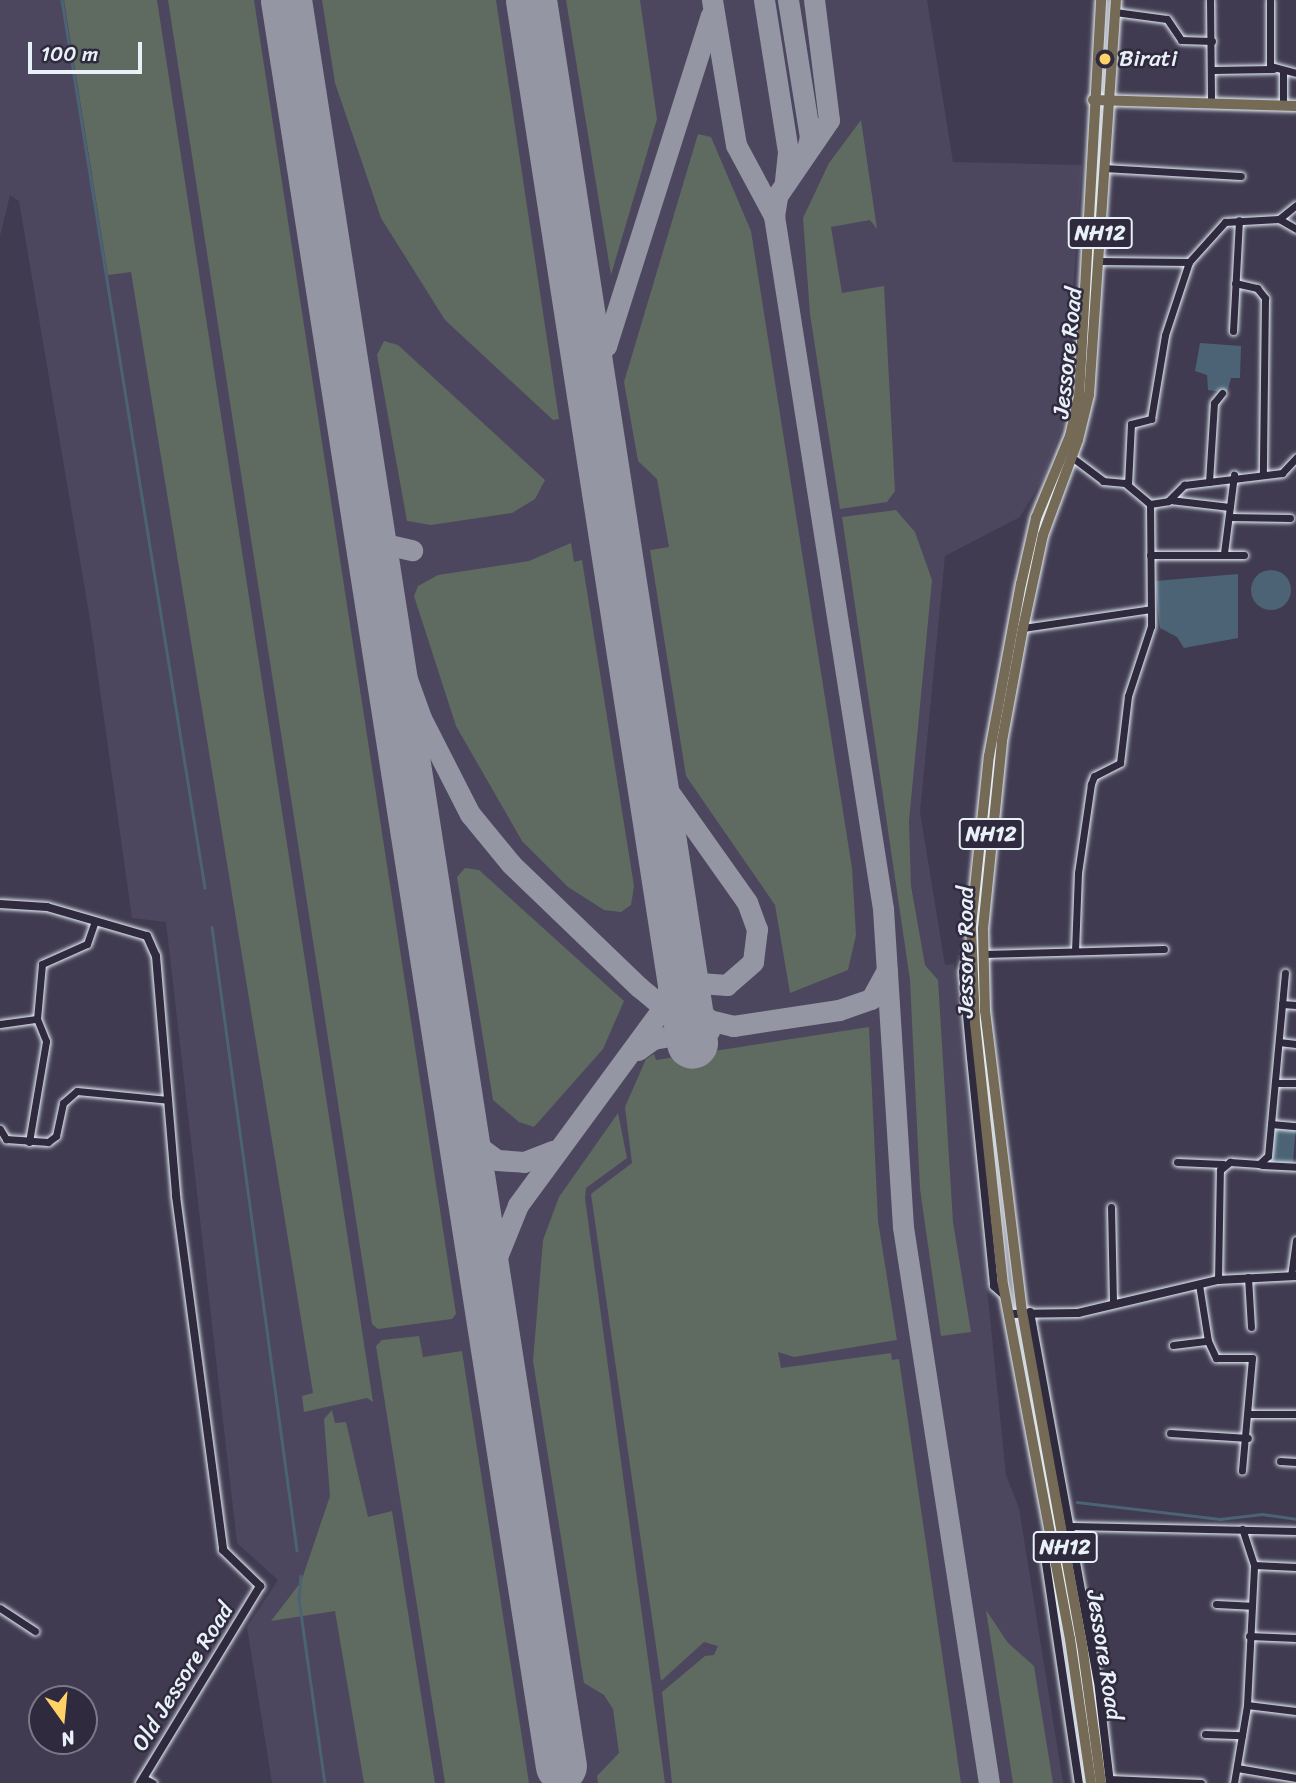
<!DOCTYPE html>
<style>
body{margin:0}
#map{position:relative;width:1296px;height:1783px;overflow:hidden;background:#403b50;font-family:Sriracha,sans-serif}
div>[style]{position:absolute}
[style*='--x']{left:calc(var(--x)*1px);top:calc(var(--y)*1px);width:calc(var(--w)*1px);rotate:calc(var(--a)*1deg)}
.built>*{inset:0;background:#4c475e}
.green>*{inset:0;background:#5f6a60}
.water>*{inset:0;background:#4b6375;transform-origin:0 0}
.round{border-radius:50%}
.stream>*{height:2.5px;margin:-1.25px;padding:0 1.25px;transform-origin:1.25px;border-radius:1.25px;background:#4b6375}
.taxiway>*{height:21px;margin:-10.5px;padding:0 10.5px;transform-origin:10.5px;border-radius:10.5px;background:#9496a4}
.runway>*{height:51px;margin:-25.5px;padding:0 25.5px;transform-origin:25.5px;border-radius:25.5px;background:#9496a4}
.roads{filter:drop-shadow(0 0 2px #e8f1f8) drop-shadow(0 0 2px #e8f1f8)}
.minor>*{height:7px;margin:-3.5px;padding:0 3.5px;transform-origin:3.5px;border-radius:3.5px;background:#2f2a3d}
.tertiary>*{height:8px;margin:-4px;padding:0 4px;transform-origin:4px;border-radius:4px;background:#2f2a3d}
.primary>*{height:10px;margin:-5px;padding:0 5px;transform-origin:5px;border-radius:5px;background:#756a55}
.trunk>*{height:10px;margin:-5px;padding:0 5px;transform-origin:5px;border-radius:5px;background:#756a55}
.dots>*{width:19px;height:19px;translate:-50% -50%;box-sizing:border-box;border:4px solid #2f2a3d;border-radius:50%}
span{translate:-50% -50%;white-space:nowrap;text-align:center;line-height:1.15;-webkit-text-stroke:5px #2f2a3d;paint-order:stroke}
.shield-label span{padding:2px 5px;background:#2f2a3d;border:2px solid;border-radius:5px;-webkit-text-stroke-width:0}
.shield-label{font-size:21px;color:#e8f1f8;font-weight:700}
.poi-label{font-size:23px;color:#e8f1f8}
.left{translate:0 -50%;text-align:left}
.street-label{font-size:23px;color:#e8f1f8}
.north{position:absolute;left:28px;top:1685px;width:70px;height:70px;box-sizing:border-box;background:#2f2a3d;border:2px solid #797a88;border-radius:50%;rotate:165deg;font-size:19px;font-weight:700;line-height:28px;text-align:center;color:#e8f1f8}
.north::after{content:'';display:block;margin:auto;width:24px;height:32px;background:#ffd166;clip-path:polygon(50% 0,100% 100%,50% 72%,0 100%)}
.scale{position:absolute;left:28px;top:42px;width:114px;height:32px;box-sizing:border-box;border:4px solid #e8f1f8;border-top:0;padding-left:9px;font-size:21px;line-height:24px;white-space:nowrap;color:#e8f1f8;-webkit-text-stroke:5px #2f2a3d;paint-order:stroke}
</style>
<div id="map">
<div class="built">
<div style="clip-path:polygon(0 0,927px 0,953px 162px,1082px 165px,1063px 425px,1043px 478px,1020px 517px,945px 556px,920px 812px,945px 965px,954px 964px,1006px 1475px,1019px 1508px,1063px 1783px,272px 1783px,247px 1627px,278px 1580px,237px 1543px,166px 922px,132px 918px,90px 619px,19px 201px,10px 195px,0 236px)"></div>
</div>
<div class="green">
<div style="clip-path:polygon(64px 0,157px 0,373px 1402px,367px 1398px,304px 1412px,302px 1396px,313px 1393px,131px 272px,108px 275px)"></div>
<div style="clip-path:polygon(168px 0,254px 0,456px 1314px,452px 1319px,378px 1329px,372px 1324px)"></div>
<div style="clip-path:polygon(322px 0,496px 0,559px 419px,553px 420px,445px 320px,381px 218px,335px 83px)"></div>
<div style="clip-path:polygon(566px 0,640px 0,657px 119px,611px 275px)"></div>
<div style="clip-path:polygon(861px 120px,877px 229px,870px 220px,831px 227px,842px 293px,884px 286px,895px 491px,887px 502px,840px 509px,810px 314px,803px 218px,829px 163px)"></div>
<div style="clip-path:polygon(698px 134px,711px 137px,751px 231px,852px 868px,856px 935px,848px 970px,790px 993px,775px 905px,686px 776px,650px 550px,669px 547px,657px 479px,638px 461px,624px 382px)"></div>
<div style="clip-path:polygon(384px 341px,398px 345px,545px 480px,535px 499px,512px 513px,431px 525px,407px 521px,377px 355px)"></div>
<div style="clip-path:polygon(896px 510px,915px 532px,932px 580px,909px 821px,911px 886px,925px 965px,938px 980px,953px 1222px,971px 1332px,941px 1336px,920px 1189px,910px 980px,842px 517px)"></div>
<div style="clip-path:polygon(571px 543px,574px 562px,582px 560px,634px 886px,631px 905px,621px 912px,604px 910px,568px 887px,522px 841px,456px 726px,414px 596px,418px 586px,438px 575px,529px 561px)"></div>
<div style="clip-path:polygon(465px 868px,479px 870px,624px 1001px,603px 1049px,534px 1127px,519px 1122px,493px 1100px,457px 877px)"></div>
<div style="clip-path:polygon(869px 1027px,878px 1221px,897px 1340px,794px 1357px,778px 1352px,781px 1368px,891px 1353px,892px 1360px,899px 1359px,961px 1783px,672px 1783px,662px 1692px,705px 1656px,714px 1655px,718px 1646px,704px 1642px,661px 1681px,591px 1194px,632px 1163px,625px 1107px,646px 1059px,654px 1054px,656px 1060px)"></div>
<div style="clip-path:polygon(618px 1113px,627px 1158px,586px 1188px,585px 1198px,665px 1783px,598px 1783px,597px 1776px,619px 1753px,613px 1709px,604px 1695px,584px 1683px,533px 1361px,543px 1240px,559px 1197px)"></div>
<div style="clip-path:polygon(419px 1336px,423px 1357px,462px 1351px,529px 1783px,445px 1783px,376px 1346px,382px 1340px)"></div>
<div style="clip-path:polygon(332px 1410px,335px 1423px,346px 1422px,368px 1517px,392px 1511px,435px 1783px,364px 1783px,335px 1611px,271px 1621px,301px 1582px,330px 1496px,324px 1419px)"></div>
<div style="clip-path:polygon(986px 1610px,1008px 1643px,1034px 1666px,1053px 1783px,1013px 1783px)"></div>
</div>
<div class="water">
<div style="clip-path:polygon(1200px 343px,1241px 346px,1240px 378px,1231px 378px,1227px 393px,1208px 390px,1207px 375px,1195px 371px)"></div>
<div class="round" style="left:1251px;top:570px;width:40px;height:40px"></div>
<div style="clip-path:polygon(1238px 574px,1238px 638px,1184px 648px,1177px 637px,1160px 628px,1155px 581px)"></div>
<div style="left:1274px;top:1126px;width:22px;height:36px;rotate:5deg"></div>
</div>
<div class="stream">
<div style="--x:62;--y:0;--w:899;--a:80.85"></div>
<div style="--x:212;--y:927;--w:629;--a:82.23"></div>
<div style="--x:1077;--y:1502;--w:144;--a:6.8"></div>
<div style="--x:1220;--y:1519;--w:42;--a:-6.8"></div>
<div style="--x:1262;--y:1514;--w:34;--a:8"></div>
<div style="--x:301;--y:1576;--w:23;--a:95"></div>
<div style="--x:299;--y:1599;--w:186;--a:82"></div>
</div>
<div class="taxiway">
<div style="--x:712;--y:0;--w:147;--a:80.6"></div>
<div style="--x:736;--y:145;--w:81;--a:61.8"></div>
<div style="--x:774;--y:216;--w:702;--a:81.06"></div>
<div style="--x:883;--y:909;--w:319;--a:86.4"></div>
<div style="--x:903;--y:1227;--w:563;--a:81.21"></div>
<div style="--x:764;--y:0;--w:154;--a:81"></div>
<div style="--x:788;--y:152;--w:30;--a:96"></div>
<div style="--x:788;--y:0;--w:139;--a:80.9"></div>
<div style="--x:810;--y:137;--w:16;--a:104"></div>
<div style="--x:774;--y:216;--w:20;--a:-81"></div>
<div style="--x:777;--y:196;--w:92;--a:-55.6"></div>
<div style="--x:829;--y:120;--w:121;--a:-97.1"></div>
<div style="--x:579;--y:311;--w:30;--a:73"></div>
<div style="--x:588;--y:340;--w:19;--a:18"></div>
<div style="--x:606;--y:346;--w:347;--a:-72.4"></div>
<div style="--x:367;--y:518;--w:32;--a:55"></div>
<div style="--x:385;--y:544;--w:28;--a:13"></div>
<div style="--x:380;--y:604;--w:121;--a:70.2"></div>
<div style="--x:421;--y:718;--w:108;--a:63"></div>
<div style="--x:470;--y:814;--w:65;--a:50.6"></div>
<div style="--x:511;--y:864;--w:178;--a:43.9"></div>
<div style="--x:639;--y:987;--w:60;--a:39.6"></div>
<div style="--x:685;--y:1025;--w:25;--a:12"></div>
<div style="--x:643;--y:731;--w:38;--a:76"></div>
<div style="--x:652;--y:768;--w:164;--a:54.7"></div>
<div style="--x:747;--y:902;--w:29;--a:70"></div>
<div style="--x:757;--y:929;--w:33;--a:97"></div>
<div style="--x:753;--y:962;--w:35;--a:139"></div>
<div style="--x:727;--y:985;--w:28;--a:-176"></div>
<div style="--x:699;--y:983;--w:40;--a:-124"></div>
<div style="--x:680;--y:968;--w:36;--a:72"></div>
<div style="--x:691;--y:1002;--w:25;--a:45"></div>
<div style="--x:709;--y:1020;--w:25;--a:14"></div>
<div style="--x:733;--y:1026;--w:107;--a:-8.6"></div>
<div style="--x:839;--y:1010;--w:34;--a:-19"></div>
<div style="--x:871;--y:999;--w:33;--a:-61"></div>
<div style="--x:638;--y:1050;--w:19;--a:-36"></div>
<div style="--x:653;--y:1039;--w:48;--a:-9.7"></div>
<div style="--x:461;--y:1123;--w:25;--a:56"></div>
<div style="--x:475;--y:1144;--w:27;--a:36"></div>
<div style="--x:497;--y:1160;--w:27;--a:4"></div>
<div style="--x:524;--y:1162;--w:31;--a:-21"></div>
<div style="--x:490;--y:1309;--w:52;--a:-82.3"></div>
<div style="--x:497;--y:1257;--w:56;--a:-68"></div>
<div style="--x:518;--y:1205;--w:248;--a:-53.7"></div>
<div style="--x:665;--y:1005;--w:58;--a:-79.1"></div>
</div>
<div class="runway">
<div style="--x:286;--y:0;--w:1787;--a:81.15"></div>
<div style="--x:531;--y:0;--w:1055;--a:81.22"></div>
</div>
<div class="roads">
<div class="minor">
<div style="--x:1210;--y:0;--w:104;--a:89.4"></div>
<div style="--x:1270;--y:0;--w:66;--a:90"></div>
<div style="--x:1270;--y:66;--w:27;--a:15"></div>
<div style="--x:1115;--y:12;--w:52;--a:7.7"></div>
<div style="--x:1167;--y:19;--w:25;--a:56"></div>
<div style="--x:1181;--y:40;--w:31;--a:2"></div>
<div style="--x:1213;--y:70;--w:60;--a:-1"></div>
<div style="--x:1283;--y:72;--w:34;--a:90"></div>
<div style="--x:1103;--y:168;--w:138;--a:3.3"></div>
<div style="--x:1279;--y:219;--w:20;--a:30"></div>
<div style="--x:1098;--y:261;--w:91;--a:0.6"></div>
<div style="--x:1189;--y:262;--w:54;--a:-48"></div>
<div style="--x:1225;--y:222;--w:54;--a:-3.2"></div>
<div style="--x:1279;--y:219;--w:22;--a:-39"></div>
<div style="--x:1235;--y:283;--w:23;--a:13"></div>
<div style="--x:1257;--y:288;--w:13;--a:51"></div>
<div style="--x:1265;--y:298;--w:175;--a:90.7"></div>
<div style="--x:1233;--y:331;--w:111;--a:-86.9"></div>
<div style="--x:1073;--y:458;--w:38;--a:37"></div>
<div style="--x:1103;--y:481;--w:22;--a:5"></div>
<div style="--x:1125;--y:483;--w:33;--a:40"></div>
<div style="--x:1150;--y:504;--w:122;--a:89.5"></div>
<div style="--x:1151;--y:626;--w:74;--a:108.2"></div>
<div style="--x:1128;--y:696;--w:67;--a:96.8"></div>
<div style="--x:1120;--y:763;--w:29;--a:153"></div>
<div style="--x:1094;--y:776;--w:9;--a:111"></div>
<div style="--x:1091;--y:784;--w:90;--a:98.3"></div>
<div style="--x:1078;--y:873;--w:78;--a:92.2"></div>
<div style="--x:1209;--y:482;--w:79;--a:-86.4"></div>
<div style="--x:1214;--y:403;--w:13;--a:-51"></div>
<div style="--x:1128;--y:485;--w:61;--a:-87.2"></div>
<div style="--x:1131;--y:424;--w:21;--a:-14"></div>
<div style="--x:1151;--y:419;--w:85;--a:-80.5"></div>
<div style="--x:1165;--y:335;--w:77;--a:-71.8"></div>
<div style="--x:1170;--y:500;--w:60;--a:6.7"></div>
<div style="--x:1150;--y:504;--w:18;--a:-9"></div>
<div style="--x:1168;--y:501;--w:23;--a:-45"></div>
<div style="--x:1184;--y:485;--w:99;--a:-7"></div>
<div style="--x:1282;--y:473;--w:21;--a:-47"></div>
<div style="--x:1229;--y:517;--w:61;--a:0.9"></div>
<div style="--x:1224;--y:553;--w:79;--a:-82.7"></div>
<div style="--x:1150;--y:555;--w:94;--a:0"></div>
<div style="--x:1023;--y:628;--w:129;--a:-8.4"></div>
<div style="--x:984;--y:954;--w:180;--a:-1.6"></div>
<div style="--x:1282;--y:1004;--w:14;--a:4"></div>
<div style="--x:0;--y:1024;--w:37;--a:-8"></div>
<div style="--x:37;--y:1019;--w:55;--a:-84.8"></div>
<div style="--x:42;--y:964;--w:49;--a:-24"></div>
<div style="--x:87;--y:944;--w:21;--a:-71"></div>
<div style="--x:1279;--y:1042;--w:17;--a:7"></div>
<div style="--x:1275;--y:1083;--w:21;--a:0"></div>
<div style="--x:1271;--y:1124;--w:25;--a:5"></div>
<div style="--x:0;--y:1129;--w:12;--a:59"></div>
<div style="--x:6;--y:1139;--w:42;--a:4.1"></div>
<div style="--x:48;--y:1142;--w:10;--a:-37"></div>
<div style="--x:56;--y:1136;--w:34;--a:-78"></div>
<div style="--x:63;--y:1103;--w:18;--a:-41"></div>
<div style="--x:77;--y:1091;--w:91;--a:5.6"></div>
<div style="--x:29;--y:1142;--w:102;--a:-80.4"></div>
<div style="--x:46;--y:1041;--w:24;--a:-112"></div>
<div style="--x:1177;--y:1162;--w:46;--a:2.5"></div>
<div style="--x:1262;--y:1165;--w:34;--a:3"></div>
<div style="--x:1111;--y:1207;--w:96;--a:88.8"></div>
<div style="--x:1291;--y:1276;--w:36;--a:-82"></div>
<div style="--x:1248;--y:1277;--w:50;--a:86.6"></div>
<div style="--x:1218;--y:1280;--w:110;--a:-89"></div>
<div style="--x:1220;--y:1170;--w:13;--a:-39"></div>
<div style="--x:1230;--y:1162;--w:29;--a:4"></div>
<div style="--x:1259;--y:1164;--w:12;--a:-42"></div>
<div style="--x:1268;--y:1156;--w:184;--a:-84.7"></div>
<div style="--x:1208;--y:1341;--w:19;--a:65"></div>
<div style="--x:1216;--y:1358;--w:36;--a:0"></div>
<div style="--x:1252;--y:1358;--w:113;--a:95.1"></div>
<div style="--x:1173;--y:1345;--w:35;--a:-7"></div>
<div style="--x:1208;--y:1341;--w:58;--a:-99"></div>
<div style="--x:1251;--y:1414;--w:45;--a:0"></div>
<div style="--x:1170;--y:1433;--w:78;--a:3.7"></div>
<div style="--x:1280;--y:1461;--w:16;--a:4"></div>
<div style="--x:1066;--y:1531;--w:9;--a:-32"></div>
<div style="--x:1074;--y:1526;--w:222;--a:1.3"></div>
<div style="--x:1254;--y:1565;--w:42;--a:2.7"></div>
<div style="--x:1216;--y:1604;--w:35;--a:3"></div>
<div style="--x:0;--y:1608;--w:42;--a:33.3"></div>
<div style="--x:1249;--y:1636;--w:47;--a:2.4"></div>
<div style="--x:1247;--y:1705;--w:49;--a:7"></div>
<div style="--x:1205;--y:1734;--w:37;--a:2"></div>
<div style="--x:1237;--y:1768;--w:60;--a:9.6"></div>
<div style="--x:143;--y:1778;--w:11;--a:27"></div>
<div style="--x:1109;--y:1779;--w:92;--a:2.5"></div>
<div style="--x:1234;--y:1783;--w:79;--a:-80.5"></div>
<div style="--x:1247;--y:1705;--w:140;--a:-87.1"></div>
<div style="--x:1254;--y:1565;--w:38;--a:-108"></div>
</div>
<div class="tertiary">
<div style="--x:0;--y:904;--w:47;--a:3.7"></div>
<div style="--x:47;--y:907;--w:104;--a:16.2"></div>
<div style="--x:147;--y:936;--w:22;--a:66"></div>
<div style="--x:156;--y:956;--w:241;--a:85.2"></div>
<div style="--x:176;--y:1196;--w:357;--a:82.4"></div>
<div style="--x:223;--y:1550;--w:52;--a:44.2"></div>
<div style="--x:260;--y:1586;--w:231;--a:121.3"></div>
<div style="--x:971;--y:947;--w:26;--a:108"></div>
<div style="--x:963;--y:972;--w:86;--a:84.7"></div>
<div style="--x:971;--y:1058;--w:229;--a:84.2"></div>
<div style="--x:994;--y:1286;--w:15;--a:42"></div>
<div style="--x:1030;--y:1312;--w:375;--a:79.6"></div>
<div style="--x:1098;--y:1681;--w:103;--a:83.3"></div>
<div style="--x:1008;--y:1314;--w:70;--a:-0.8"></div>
<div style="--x:1078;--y:1313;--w:144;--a:-13.3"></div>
<div style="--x:1218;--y:1280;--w:78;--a:-2.9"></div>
<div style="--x:1049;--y:1533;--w:18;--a:106"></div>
<div style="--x:1044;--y:1550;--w:236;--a:81.5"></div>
</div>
<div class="primary">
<div style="--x:1093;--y:100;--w:203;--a:1.7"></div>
</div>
<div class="trunk">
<div style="--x:1091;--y:1783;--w:146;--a:-98.3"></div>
<div style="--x:1070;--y:1639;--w:360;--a:-100.7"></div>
<div style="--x:1003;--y:1285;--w:263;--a:-96.1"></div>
<div style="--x:975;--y:1023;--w:97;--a:-92.4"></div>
<div style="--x:971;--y:926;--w:171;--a:-84"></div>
<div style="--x:989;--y:756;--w:175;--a:-79.5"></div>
<div style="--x:1021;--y:584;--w:68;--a:-77.2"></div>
<div style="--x:1036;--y:518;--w:89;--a:-67.5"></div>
<div style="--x:1070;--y:436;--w:41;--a:-77.3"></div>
<div style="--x:1079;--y:396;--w:397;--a:-86.8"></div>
<div style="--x:1101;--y:1783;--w:139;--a:-97.8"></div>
<div style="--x:1082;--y:1645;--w:338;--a:-100.2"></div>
<div style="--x:1022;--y:1312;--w:303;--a:-97"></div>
<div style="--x:985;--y:1011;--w:82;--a:-91.4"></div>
<div style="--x:983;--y:929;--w:189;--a:-84.2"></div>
<div style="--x:1002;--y:741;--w:115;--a:-79.5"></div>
<div style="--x:1023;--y:628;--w:95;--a:-77.9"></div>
<div style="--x:1043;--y:535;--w:101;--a:-69.8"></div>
<div style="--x:1078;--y:440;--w:46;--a:-76.3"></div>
<div style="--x:1089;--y:395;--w:396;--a:-86.1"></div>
</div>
</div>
<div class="dots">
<div style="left:1105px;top:59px;background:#ffd166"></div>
</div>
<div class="shield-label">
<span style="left:1100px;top:233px">NH12</span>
<span style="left:991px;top:834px">NH12</span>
<span style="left:1065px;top:1547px">NH12</span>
</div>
<div class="poi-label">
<span class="left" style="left:1119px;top:59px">Birati</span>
</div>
<div class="street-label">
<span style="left:1068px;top:353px;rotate:-84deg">Jessore Road</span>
<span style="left:966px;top:952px;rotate:-90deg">Jessore Road</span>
<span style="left:1104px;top:1655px;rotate:81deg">Jessore Road</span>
<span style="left:183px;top:1677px;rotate:-58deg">Old Jessore Road</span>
</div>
<div class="north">N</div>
<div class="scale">100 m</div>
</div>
